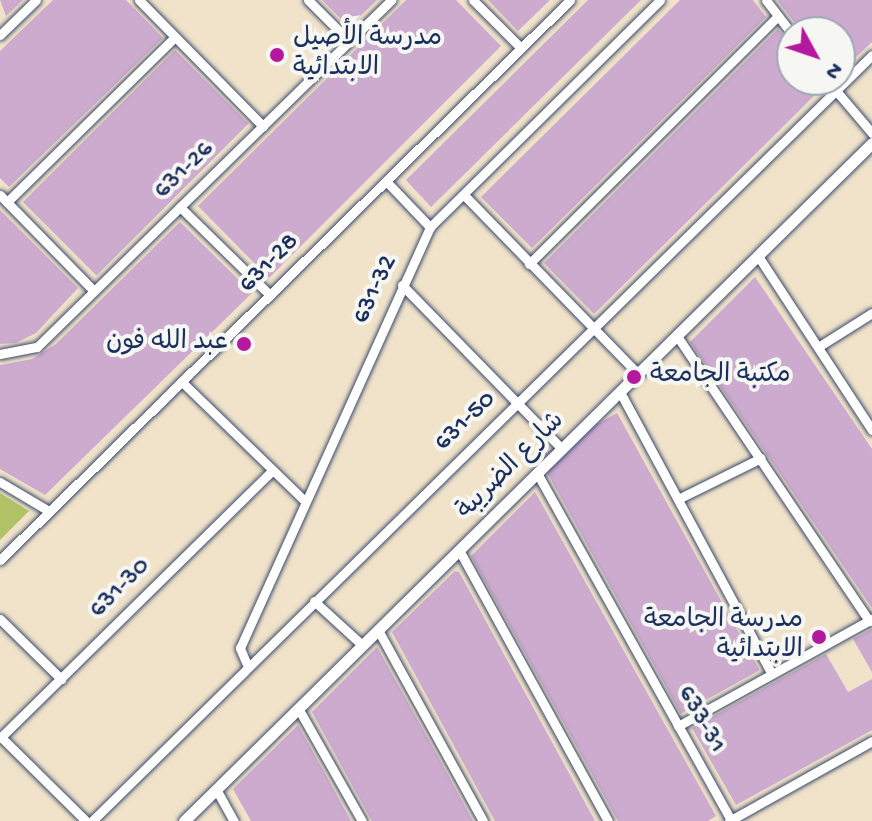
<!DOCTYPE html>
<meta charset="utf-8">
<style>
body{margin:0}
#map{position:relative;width:872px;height:821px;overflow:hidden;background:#f0e3c9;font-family:"Gochi Hand","Playpen Sans Arabic",sans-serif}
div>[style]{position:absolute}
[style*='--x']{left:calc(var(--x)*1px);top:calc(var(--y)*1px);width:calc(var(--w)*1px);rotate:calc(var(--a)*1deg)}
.green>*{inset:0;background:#b1c366}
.building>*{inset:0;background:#ccabcf;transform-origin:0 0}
.roads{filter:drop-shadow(0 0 2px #3b4a6e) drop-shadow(0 0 2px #3b4a6e)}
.minor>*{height:9px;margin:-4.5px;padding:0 4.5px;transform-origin:4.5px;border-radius:4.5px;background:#fff}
.tertiary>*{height:11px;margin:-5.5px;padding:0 5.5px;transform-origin:5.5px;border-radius:5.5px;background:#fff}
.dots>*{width:22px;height:22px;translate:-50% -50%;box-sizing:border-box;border:4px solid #f6f6f2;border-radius:50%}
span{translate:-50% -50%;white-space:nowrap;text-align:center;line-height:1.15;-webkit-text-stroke:8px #f6f6f2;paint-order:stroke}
.poi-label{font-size:26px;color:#1b2f5e}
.left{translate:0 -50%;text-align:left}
.right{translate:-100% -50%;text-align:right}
.street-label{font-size:26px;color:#1b2f5e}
.north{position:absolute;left:776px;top:16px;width:80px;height:80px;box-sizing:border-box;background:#f6f6f2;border:2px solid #9ea6b7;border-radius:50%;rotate:130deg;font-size:22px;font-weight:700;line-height:32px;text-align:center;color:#1b2f5e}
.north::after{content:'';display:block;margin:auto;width:28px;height:36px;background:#b5179e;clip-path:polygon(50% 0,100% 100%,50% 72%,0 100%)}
</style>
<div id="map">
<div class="green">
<div style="clip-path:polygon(0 493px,29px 511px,0 540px)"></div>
</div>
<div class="building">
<div style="clip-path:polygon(0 0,23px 0,6px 16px)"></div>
<div style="clip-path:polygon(53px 0,126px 0,163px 38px,9px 187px,0 178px,0 51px)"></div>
<div style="clip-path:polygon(322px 0,377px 0,349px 27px)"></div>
<div style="clip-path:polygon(406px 0,456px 0,501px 46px,269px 278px,198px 206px)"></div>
<div style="clip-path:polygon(488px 0,550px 0,518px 31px)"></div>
<div style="clip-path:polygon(588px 0,641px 0,431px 207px,406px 180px)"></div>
<div style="clip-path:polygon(680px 0,753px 0,766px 17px,532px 248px,481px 197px)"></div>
<div style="clip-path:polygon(777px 0,872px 0,872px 42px,840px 72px,840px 32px,802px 32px)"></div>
<div style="clip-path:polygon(778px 29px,792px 47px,792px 80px,823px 87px,594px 314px,544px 263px)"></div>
<div style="left:175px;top:50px;width:104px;height:215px;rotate:45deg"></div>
<div style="clip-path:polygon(0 210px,78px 288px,36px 333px,16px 343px,0 344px)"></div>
<div style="clip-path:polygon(180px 222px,252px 293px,45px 495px,0 469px,0 365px,32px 359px,56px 344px)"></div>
<div style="clip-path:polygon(755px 277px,872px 449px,872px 608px,690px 342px)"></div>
<div style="left:617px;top:413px;width:294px;height:90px;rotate:61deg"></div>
<div style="clip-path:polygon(535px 492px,716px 816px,708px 821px,618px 821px,471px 556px)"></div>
<div style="clip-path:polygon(455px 571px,459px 572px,595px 821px,495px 821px,392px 632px)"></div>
<div style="clip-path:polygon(872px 629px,872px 672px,853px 639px)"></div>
<div style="clip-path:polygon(377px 647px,435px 751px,473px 821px,372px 821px,357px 794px,312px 712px)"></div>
<div style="clip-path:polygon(826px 654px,848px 692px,872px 679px,872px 730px,736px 805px,692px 728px)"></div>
<div style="clip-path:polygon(298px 725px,327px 777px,351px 821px,251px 821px,233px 789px)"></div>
</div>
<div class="roads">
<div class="minor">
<div style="--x:139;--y:0;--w:177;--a:45.5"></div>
<div style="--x:308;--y:0;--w:58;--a:45"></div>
<div style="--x:473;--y:0;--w:68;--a:45"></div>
<div style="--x:766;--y:0;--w:43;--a:52.6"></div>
<div style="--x:0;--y:35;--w:50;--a:-44.2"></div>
<div style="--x:827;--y:80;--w:70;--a:49.7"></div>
<div style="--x:386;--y:181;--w:64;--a:46.3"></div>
<div style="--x:0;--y:195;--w:134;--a:45.6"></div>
<div style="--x:464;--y:195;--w:250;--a:45.8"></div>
<div style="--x:7;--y:202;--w:235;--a:-44.5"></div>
<div style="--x:180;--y:207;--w:126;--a:44.4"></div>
<div style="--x:758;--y:256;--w:208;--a:56.8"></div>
<div style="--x:529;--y:264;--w:351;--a:-44.9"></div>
<div style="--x:402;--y:285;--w:229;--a:45.7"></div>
<div style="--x:677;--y:336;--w:344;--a:56"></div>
<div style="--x:818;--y:347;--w:64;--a:-32.2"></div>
<div style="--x:0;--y:354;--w:38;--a:-11"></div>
<div style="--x:37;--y:347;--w:496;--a:-44.4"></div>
<div style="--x:182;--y:382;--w:171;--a:44.1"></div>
<div style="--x:620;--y:392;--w:320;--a:61.7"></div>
<div style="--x:537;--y:473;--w:398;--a:60.8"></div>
<div style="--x:0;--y:482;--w:57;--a:30.6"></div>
<div style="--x:680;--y:498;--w:90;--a:-26.3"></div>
<div style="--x:459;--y:550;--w:309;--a:61.2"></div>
<div style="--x:0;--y:560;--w:799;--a:-44.49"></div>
<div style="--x:314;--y:601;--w:65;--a:42.5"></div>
<div style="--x:0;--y:619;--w:86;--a:44.5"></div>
<div style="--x:378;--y:630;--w:218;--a:61.2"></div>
<div style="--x:248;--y:667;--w:21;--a:-113"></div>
<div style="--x:240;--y:648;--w:462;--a:-65.7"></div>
<div style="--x:430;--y:227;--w:323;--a:-44.6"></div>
<div style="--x:298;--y:708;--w:130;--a:60.5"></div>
<div style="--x:678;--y:726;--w:222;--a:-28.9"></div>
<div style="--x:1;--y:737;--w:120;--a:44.7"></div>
<div style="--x:0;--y:738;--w:381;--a:-44.5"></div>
<div style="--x:216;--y:789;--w:37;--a:61"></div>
<div style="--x:92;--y:821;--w:1093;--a:-44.48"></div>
<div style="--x:729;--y:821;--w:164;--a:-29.2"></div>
</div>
<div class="tertiary">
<div style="--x:184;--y:821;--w:966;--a:-44.58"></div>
</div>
</div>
<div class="dots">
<div style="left:277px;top:55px;background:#b5179e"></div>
<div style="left:244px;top:344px;background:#b5179e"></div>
<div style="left:634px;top:377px;background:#b5179e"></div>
<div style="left:819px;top:637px;background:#b5179e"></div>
</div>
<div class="poi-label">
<span class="left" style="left:293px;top:55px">مدرسة الأصيل<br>الابتدائية</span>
<span class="right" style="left:228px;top:344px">عبد الله فون</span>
<span class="left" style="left:650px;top:377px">مكتبة الجامعة</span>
<span class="right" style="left:803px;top:637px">مدرسة الجامعة<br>الابتدائية</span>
</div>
<div class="street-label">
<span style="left:185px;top:171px;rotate:-44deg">631-26</span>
<span style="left:270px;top:264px;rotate:-45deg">631-28</span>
<span style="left:376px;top:290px;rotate:-65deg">631-32</span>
<span style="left:466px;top:422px;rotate:-44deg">631-50</span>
<span style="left:512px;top:467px;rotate:-45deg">شارع الضريبة</span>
<span style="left:121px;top:589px;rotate:-45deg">631-30</span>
<span style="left:700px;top:720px;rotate:61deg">633-31</span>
</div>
<div class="north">N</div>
</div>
